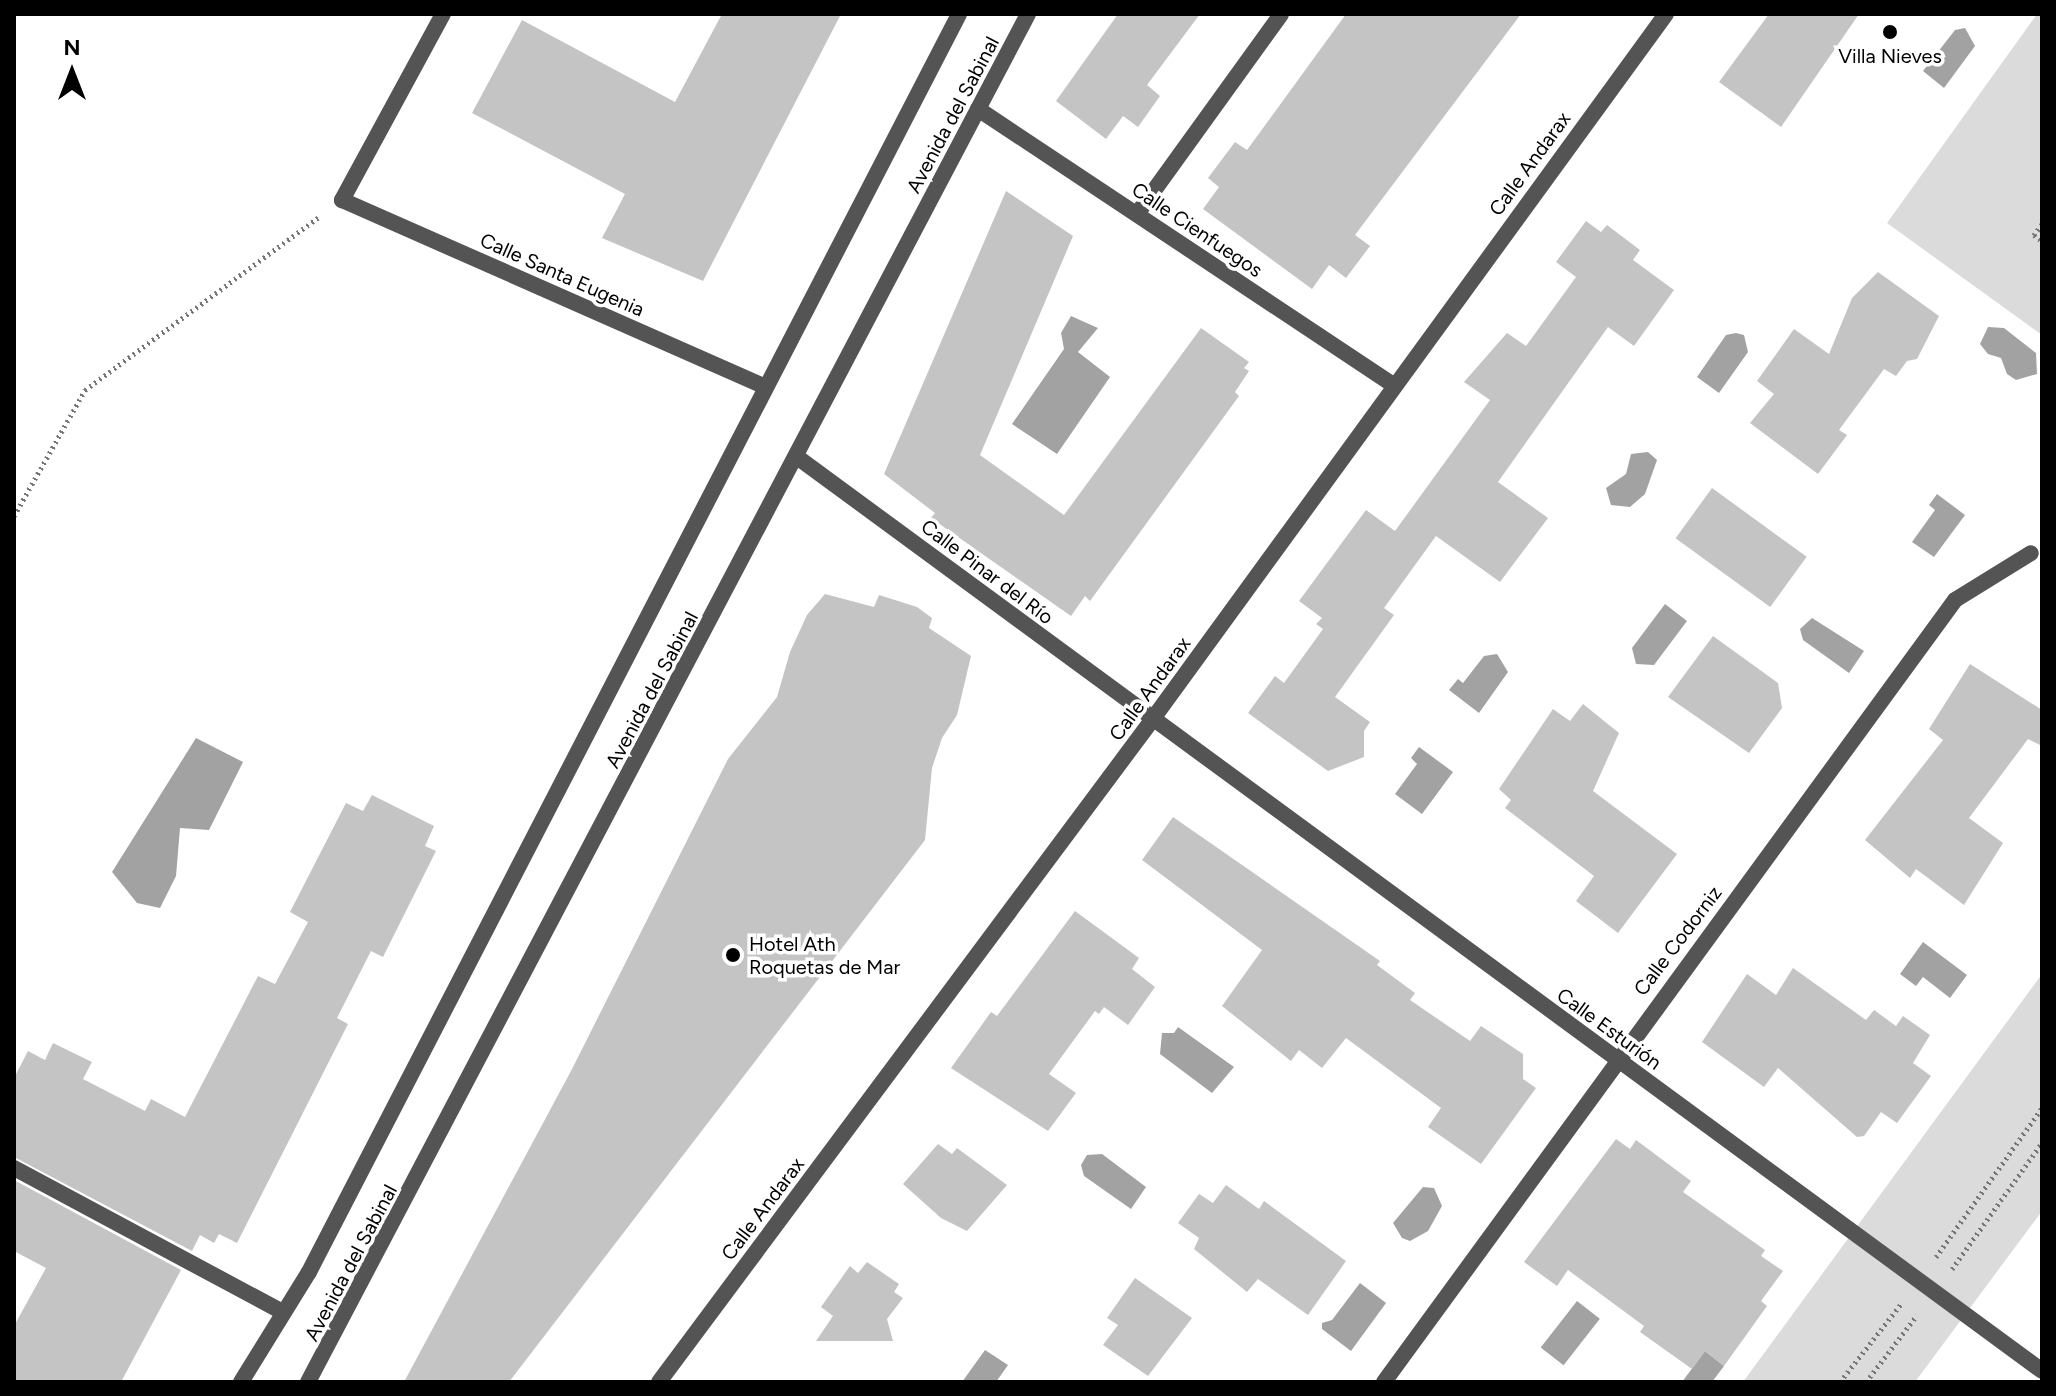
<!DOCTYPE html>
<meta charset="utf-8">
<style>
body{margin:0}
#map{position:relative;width:2056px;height:1396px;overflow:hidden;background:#fff;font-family:Figtree,sans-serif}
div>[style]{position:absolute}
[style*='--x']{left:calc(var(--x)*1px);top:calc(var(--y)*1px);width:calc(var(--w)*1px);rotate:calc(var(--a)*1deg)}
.green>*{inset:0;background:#dbdbdb}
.water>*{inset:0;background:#a2a2a2;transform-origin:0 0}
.building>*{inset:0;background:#c4c4c4;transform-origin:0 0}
.path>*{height:5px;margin-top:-2.5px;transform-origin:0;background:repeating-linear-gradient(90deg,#767676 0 2px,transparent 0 6px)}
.minor>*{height:16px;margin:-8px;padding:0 8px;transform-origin:8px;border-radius:8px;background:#545454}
.tertiary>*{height:16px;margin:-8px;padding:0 8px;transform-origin:8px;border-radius:8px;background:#545454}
.dots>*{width:22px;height:22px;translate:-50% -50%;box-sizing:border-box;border:4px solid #fff;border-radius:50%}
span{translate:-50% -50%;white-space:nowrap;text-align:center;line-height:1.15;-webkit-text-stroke:7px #fff;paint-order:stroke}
.poi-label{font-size:20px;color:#000}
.left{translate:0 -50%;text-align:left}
.street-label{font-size:20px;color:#000}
.frame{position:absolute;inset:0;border:16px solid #000;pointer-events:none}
.north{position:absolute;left:32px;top:32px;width:80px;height:80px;-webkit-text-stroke:6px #fff;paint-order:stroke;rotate:0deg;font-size:22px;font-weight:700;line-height:32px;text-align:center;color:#000}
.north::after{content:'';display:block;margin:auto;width:28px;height:36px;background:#000;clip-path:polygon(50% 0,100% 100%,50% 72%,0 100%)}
</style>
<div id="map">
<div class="green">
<div style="clip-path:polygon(2037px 14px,2042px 14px,2042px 335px,1887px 223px)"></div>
<div style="clip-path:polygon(2042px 974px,2042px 1211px,1915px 1382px,1743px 1382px)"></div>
</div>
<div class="water">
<div style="clip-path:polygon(1965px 28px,1975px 46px,1944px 88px,1923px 71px,1955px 30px)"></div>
<div style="clip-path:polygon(1071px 316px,1098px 328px,1078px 352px,1110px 377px,1057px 454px,1012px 424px,1064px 349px,1061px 333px)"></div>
<div style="clip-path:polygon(1988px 327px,2004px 328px,2036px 353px,2037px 374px,2016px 380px,2007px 374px,2001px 358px,1988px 354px,1980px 344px)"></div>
<div style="clip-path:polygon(1736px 333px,1744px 335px,1748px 352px,1719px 393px,1697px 377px,1726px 335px)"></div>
<div style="clip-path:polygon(1648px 452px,1657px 460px,1645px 494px,1630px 507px,1611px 505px,1606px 488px,1626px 474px,1631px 454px)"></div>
<div style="clip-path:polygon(1937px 494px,1965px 515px,1934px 557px,1912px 542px,1935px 510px,1929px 505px)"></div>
<div style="clip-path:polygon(1665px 604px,1687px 621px,1654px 665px,1636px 664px,1632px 648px)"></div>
<div style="clip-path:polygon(1812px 618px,1864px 651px,1849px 673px,1803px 640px,1800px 629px)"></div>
<div style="clip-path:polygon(1497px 654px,1508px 672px,1479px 713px,1449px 690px,1458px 679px,1463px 683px,1484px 656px)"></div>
<div style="clip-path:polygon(196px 738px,243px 762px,209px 830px,180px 828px,176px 876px,160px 908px,137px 903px,112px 872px)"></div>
<div style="clip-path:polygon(1419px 747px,1453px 772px,1422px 814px,1395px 794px,1417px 764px,1411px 758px)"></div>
<div style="clip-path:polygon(1923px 942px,1967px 975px,1950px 998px,1923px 977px,1916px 986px,1900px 974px)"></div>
<div style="clip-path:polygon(1178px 1027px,1234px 1067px,1212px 1093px,1160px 1054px,1162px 1033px,1174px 1033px)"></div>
<div style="clip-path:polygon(1102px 1154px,1146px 1187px,1131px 1209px,1084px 1176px,1081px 1165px,1087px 1155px)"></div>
<div style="clip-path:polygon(1423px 1187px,1434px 1188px,1442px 1206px,1428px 1231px,1410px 1241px,1402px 1238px,1393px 1223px)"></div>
<div style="clip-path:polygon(1360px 1283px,1386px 1303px,1351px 1351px,1322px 1329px,1322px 1323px,1332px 1320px)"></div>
<div style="left:1577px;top:1301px;width:29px;height:59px;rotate:38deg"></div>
<div style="clip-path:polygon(985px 1350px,1008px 1365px,996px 1382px,962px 1382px)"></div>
<div style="clip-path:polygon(1705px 1351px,1724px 1366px,1712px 1382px,1682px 1382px)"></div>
</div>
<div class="building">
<div style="clip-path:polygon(722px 14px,841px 14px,703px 281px,602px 238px,625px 194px,472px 113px,522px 20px,675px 102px)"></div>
<div style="clip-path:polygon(1118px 14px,1200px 14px,1147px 85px,1160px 96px,1138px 127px,1123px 116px,1106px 139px,1056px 101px)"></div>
<div style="clip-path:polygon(1346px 14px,1521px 14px,1355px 235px,1370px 246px,1346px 278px,1329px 265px,1312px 289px,1203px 209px,1219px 187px,1208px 178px,1235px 142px,1247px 150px)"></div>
<div style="clip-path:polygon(1769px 14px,1859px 14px,1781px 127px,1719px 82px)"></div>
<div style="clip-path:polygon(1006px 191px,1073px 236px,980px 455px,1064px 515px,1201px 328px,1249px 362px,1244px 368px,1249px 371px,1235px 392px,1239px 396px,1090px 601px,1085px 596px,1071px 616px,931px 518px,935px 513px,884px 474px)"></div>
<div style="clip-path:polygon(1586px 221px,1601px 232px,1607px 225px,1640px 250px,1633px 260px,1674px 290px,1634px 346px,1608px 327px,1498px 482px,1548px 518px,1500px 582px,1436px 536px,1384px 608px,1394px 615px,1335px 697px,1370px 722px,1364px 731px,1364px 757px,1328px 771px,1248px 713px,1275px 676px,1284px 683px,1323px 629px,1316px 624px,1322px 618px,1299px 601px,1366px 510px,1395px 531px,1490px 400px,1464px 382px,1507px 333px,1526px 346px,1576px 277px,1556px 262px)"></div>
<div style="clip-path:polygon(1878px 272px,1939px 316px,1917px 359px,1907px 361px,1896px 376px,1884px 369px,1839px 430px,1847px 435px,1818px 474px,1750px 423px,1774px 394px,1757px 381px,1794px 329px,1829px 354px,1852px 298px)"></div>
<div style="left:1712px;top:488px;width:117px;height:62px;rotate:36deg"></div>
<div style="clip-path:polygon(825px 594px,874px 607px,879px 595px,917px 607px,932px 618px,929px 628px,971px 656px,957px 715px,942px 738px,932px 768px,925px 840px,509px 1382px,404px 1382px,571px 1071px,728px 759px,777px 697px,790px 652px,807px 615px)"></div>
<div style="clip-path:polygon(1713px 636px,1778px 683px,1782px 708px,1749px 753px,1668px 697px)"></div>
<div style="clip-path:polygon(1970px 664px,2042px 710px,2042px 746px,2028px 739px,1969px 818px,2003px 843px,1964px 905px,1916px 869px,1910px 878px,1865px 840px,1943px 740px,1929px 729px)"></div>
<div style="clip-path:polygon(1583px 704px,1619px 733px,1593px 791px,1677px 854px,1618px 933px,1576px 901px,1594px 876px,1505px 808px,1511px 800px,1499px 789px,1553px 709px,1570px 721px)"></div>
<div style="clip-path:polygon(372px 795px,434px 826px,425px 846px,436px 851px,383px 957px,371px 951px,337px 1018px,348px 1024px,237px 1243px,219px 1234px,214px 1243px,200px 1235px,192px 1251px,14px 1157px,14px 1078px,28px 1051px,45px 1060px,53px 1043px,92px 1062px,83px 1079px,145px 1111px,151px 1099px,185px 1117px,258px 976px,275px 984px,308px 922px,290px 912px,346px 803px,363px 811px)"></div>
<div style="clip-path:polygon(1173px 817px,1380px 961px,1377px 965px,1415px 993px,1410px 1000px,1470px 1041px,1481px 1026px,1523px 1054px,1523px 1079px,1536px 1088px,1481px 1164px,1428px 1127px,1441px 1108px,1346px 1038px,1322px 1068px,1299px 1050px,1291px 1061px,1222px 1006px,1262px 950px,1142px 860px)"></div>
<div style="clip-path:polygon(1075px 911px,1139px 958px,1132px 969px,1155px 987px,1128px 1025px,1104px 1007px,1099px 1014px,1095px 1011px,1049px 1074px,1076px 1093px,1048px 1131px,951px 1068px,991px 1012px,997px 1016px)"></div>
<div style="clip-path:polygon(1793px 968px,1866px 1020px,1874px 1010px,1896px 1026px,1903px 1016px,1930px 1035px,1913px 1063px,1931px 1076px,1897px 1123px,1881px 1112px,1864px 1136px,1857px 1137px,1778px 1068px,1764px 1087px,1702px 1042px,1747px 974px,1776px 995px)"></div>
<div style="clip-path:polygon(1616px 1139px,1630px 1149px,1636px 1140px,1691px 1181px,1683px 1192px,1765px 1250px,1761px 1256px,1783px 1271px,1761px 1301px,1767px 1306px,1724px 1366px,1705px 1351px,1692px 1369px,1640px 1332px,1644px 1326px,1568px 1270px,1557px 1286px,1524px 1262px)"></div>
<div style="clip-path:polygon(938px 1144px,952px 1154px,957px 1148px,1007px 1185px,967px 1231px,941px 1218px,903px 1184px)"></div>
<div style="clip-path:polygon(14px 1180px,181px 1270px,121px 1382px,14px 1382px,14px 1326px,46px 1268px,14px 1251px)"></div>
<div style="clip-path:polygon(1226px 1185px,1259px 1209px,1264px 1201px,1346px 1261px,1308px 1315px,1258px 1279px,1247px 1292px,1194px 1249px,1199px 1238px,1178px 1223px,1199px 1194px,1213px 1203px)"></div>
<div style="clip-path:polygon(867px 1262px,899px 1284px,894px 1292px,903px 1298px,887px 1319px,893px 1341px,816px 1341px,833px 1316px,821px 1307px,850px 1266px,858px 1273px)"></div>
<div style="clip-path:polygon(1135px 1278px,1192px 1318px,1148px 1376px,1103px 1345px,1118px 1325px,1107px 1318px)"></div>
</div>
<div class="path">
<div style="--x:2042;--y:224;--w:14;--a:126"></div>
<div style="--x:2034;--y:235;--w:10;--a:37"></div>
<div style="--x:14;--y:516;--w:145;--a:-60.6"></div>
<div style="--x:85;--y:390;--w:291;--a:-36.5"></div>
<div style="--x:1936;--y:1257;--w:183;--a:-54.6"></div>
<div style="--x:1952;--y:1269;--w:155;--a:-54.5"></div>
<div style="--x:1840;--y:1382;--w:99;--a:-52"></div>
<div style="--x:1866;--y:1382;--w:84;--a:-52.7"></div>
</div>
<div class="minor">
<div style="--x:443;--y:14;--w:212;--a:118.5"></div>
<div style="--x:342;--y:200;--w:463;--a:23.8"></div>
<div style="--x:978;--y:109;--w:498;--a:33.6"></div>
<div style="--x:1137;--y:214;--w:246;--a:-54.2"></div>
<div style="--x:797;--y:457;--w:1544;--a:36.28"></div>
<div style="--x:14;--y:1168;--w:305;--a:28.2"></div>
<div style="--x:659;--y:1382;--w:825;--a:-53.32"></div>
<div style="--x:1152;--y:720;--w:873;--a:-53.94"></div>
<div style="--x:1384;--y:1382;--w:968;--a:-53.86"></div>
<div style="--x:1955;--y:600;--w:89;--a:-31.7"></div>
</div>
<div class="tertiary">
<div style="--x:241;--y:1382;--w:129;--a:-58.3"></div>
<div style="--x:309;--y:1272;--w:1416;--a:-62.67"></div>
<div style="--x:308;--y:1382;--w:1546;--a:-62.24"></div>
</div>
<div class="dots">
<div style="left:1890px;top:32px;background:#000"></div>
<div style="left:733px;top:955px;background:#000"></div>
</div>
<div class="poi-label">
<span style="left:1890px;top:56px">Villa Nieves</span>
<span class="left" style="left:749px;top:956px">Hotel Ath<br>Roquetas de Mar</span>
</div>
<div class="street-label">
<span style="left:953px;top:115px;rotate:-62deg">Avenida del Sabinal</span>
<span style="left:1530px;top:164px;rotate:-54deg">Calle Andarax</span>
<span style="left:1197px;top:230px;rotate:34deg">Calle Cienfuegos</span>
<span style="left:562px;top:275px;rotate:24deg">Calle Santa Eugenia</span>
<span style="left:987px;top:572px;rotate:37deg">Calle Pinar del Río</span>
<span style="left:1150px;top:689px;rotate:-54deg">Calle Andarax</span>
<span style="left:652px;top:690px;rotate:-62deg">Avenida del Sabinal</span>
<span style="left:1678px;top:941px;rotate:-53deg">Calle Codorniz</span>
<span style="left:1609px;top:1029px;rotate:36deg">Calle Esturión</span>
<span style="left:763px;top:1209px;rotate:-53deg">Calle Andarax</span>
<span style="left:351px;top:1263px;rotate:-62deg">Avenida del Sabinal</span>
</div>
<div class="frame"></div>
<div class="north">N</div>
</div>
